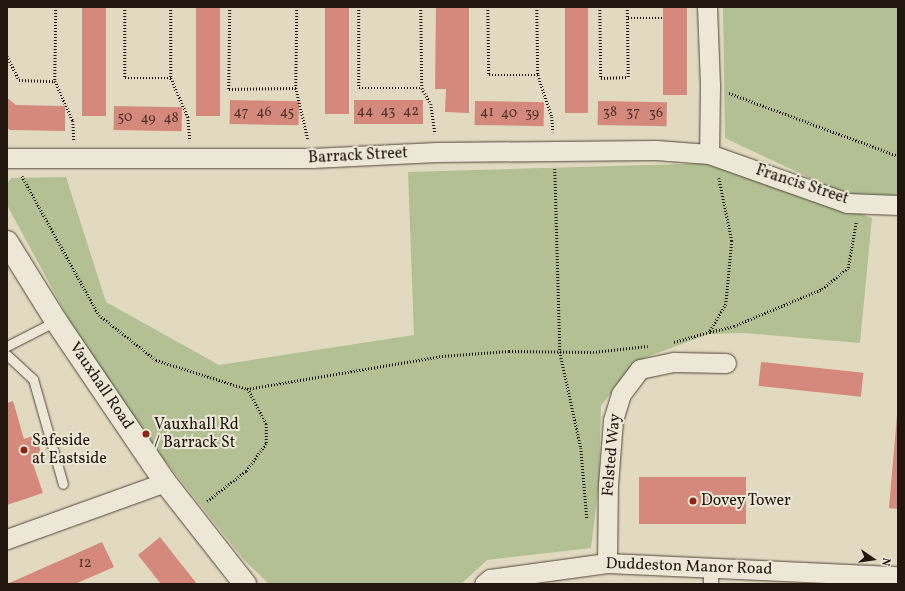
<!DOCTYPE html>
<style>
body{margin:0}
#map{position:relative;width:905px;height:591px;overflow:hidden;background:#e1dac0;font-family:Vollkorn,serif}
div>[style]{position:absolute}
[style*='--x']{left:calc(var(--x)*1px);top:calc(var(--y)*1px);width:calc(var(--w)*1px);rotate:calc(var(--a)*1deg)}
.green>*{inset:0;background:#b2c093}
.building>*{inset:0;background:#d5897c;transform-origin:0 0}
.path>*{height:2.5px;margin-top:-1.25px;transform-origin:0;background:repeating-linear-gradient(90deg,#21160e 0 1px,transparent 0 3px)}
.roads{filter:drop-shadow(0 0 1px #51473a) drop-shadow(0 0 1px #51473a)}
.service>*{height:9px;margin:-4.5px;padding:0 4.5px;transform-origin:4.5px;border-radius:4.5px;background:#ece7d6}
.pedestrian>*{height:14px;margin:-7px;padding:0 7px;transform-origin:7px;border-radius:7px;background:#ece7d6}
.minor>*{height:19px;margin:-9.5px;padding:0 9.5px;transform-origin:9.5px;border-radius:9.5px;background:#ece7d6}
.secondary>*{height:22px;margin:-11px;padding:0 11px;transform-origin:11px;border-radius:11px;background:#ece7d6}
.dots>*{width:11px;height:11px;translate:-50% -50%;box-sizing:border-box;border:2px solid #ece7d6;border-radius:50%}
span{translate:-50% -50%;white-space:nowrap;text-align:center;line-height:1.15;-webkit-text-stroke:4px #ece7d6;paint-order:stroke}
.number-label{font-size:14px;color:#4e332a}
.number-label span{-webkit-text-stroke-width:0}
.street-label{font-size:16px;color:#21160e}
.poi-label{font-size:16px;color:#21160e}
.left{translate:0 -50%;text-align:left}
.frame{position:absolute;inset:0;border:8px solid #21160e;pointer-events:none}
.north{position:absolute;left:853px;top:539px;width:40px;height:40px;-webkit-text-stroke:3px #ece7d6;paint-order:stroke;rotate:103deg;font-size:11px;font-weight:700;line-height:16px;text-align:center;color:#21160e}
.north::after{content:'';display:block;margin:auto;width:14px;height:18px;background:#21160e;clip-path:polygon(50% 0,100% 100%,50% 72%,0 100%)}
</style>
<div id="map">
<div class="green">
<div style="clip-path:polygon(723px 7px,898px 7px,898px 196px,850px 197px,725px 138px)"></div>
<div style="clip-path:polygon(718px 163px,872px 218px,860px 343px,744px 333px,709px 334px,636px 361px,601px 406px,599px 483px,591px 548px,487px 560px,461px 584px,269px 584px,244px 560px,130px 417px,68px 318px,7px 205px,7px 184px,11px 178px,66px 177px,106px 302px,219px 365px,414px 335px,408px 172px)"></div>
</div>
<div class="building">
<div style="left:82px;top:7px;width:24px;height:109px"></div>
<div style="left:196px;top:7px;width:24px;height:109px"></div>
<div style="left:325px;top:7px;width:24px;height:107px"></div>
<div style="clip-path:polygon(436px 7px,469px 7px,469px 113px,445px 112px,446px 89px,435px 89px)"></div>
<div style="left:565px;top:7px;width:23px;height:106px"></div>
<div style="left:663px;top:7px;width:24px;height:88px"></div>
<div style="clip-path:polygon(7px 98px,16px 105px,65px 106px,65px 131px,10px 130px,7px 128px)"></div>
<div style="left:230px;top:100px;width:69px;height:24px;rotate:1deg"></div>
<div style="left:354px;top:100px;width:69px;height:24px"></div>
<div style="left:475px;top:101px;width:69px;height:24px;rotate:1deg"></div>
<div style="left:598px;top:101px;width:69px;height:24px;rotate:1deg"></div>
<div style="left:114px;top:106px;width:68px;height:24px;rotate:1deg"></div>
<div style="left:761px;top:362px;width:103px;height:24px;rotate:6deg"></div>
<div style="clip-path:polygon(13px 401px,24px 439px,36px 435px,43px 460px,33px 464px,43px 493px,7px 505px,7px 403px)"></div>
<div style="clip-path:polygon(897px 415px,898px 416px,898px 509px,889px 508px)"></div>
<div style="left:746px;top:477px;width:47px;height:107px;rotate:90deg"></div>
<div style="clip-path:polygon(160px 537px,197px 584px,161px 584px,138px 555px)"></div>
<div style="clip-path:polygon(102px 542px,114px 567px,75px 584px,7px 584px)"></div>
</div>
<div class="path">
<div style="--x:56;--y:7;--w:74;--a:90.8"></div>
<div style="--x:55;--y:81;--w:44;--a:65.8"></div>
<div style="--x:73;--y:121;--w:19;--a:87"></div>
<div style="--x:125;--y:7;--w:71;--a:90"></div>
<div style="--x:125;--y:78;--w:46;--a:0"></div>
<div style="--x:171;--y:7;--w:71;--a:90"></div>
<div style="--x:171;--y:78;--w:43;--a:66.4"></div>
<div style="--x:188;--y:117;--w:24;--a:85"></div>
<div style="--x:230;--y:7;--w:82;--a:90.7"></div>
<div style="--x:229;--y:89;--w:67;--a:-0.9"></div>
<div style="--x:297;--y:7;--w:81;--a:90.7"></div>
<div style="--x:296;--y:88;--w:52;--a:76.8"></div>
<div style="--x:359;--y:7;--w:81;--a:90"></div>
<div style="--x:359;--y:88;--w:63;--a:0"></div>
<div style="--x:421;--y:7;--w:81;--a:89.3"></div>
<div style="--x:422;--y:88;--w:18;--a:61"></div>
<div style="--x:431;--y:104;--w:30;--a:82"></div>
<div style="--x:488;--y:7;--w:68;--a:89.2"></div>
<div style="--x:489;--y:75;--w:49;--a:0"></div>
<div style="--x:537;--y:7;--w:68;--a:89.2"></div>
<div style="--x:538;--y:75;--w:44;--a:71.6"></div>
<div style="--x:552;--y:117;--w:15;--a:86"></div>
<div style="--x:600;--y:7;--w:71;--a:89.2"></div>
<div style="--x:601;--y:78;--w:27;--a:-2"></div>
<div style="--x:628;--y:77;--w:70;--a:-90.8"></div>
<div style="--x:628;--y:18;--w:35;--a:0"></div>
<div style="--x:7;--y:56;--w:27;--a:63"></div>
<div style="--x:19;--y:80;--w:36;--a:2"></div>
<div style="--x:729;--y:93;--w:180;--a:20.4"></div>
<div style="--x:555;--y:169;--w:183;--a:88.4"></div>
<div style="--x:560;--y:352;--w:98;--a:77.7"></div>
<div style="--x:581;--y:448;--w:70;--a:85.1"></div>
<div style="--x:22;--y:176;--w:159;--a:61"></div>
<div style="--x:99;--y:315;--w:73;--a:38.3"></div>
<div style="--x:156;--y:360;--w:96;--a:17.7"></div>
<div style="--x:247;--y:389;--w:198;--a:-9.6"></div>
<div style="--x:442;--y:356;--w:67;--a:-4.3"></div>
<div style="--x:509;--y:351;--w:84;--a:0.7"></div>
<div style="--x:593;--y:352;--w:55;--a:-6.2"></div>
<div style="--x:719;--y:178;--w:64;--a:78.3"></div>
<div style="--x:732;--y:241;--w:63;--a:95.4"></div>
<div style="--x:726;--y:304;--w:32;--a:120"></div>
<div style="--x:710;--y:332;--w:25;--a:-14"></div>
<div style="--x:734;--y:326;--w:95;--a:-22.8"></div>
<div style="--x:822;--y:289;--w:33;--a:-39"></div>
<div style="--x:848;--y:268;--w:47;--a:-80.1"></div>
<div style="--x:674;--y:342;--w:37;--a:-16"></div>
<div style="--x:207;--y:501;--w:49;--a:-37.6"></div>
<div style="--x:246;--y:471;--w:34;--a:-54"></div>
<div style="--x:266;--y:443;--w:19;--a:-90"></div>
<div style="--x:266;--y:424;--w:40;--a:-118"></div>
</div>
<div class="roads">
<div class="service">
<div style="--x:7;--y:346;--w:55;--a:-27"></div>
<div style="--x:7;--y:355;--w:35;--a:43"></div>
<div style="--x:33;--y:379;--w:109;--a:74.1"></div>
</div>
<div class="pedestrian">
<div style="--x:711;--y:584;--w:16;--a:-90"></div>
</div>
<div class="minor">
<div style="--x:707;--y:7;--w:79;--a:87.8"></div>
<div style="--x:710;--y:86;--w:68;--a:90.8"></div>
<div style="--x:7;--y:158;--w:305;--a:0"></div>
<div style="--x:312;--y:158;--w:125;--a:-2.7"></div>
<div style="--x:437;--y:152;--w:219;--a:-0.5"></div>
<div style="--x:656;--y:150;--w:53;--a:4.3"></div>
<div style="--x:709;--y:154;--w:146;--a:19.5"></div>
<div style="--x:847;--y:203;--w:51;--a:2.2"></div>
<div style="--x:7;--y:539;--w:168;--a:-19.8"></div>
<div style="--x:607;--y:563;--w:78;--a:-89.3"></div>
<div style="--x:608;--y:485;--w:65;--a:-85.6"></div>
<div style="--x:613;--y:420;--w:27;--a:-73"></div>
<div style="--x:621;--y:394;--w:31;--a:-53"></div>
<div style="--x:640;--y:369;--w:35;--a:-12"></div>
<div style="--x:674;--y:362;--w:52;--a:1.1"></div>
<div style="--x:484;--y:584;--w:8;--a:-40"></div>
<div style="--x:490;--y:579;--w:118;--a:-7.8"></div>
<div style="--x:607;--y:563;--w:291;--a:2.6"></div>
</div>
<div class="secondary">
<div style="--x:7;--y:242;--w:93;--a:58.2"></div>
<div style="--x:56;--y:321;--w:194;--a:55.9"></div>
<div style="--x:165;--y:482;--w:130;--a:51.9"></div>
</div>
</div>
<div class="dots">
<div style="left:146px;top:434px;background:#8f2418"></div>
<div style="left:24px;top:450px;background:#8f2418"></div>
<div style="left:693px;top:501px;background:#8f2418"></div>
</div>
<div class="number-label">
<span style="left:365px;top:112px">44</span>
<span style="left:388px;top:112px">43</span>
<span style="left:411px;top:112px">42</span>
<span style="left:241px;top:113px">47</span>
<span style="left:264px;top:113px">46</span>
<span style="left:287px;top:113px">45</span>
<span style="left:487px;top:113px">41</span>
<span style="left:610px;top:113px">38</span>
<span style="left:633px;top:113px">37</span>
<span style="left:509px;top:114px">40</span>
<span style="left:532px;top:114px">39</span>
<span style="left:656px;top:114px">36</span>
<span style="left:125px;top:118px">50</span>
<span style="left:148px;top:119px">49</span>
<span style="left:171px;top:119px">48</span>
<span style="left:85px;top:564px">12</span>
</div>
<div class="street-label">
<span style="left:358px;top:156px;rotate:-3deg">Barrack Street</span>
<span style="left:802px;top:185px;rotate:18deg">Francis Street</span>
<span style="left:101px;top:386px;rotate:56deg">Vauxhall Road</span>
<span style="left:612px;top:455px;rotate:-85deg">Felsted Way</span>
<span style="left:689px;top:567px;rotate:2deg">Duddeston Manor Road</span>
</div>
<div class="poi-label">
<span class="left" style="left:154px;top:434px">Vauxhall Rd<br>/ Barrack St</span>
<span class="left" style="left:32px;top:450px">Safeside<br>at Eastside</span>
<span class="left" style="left:701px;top:501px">Dovey Tower</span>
</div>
<div class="frame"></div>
<div class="north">N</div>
</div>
